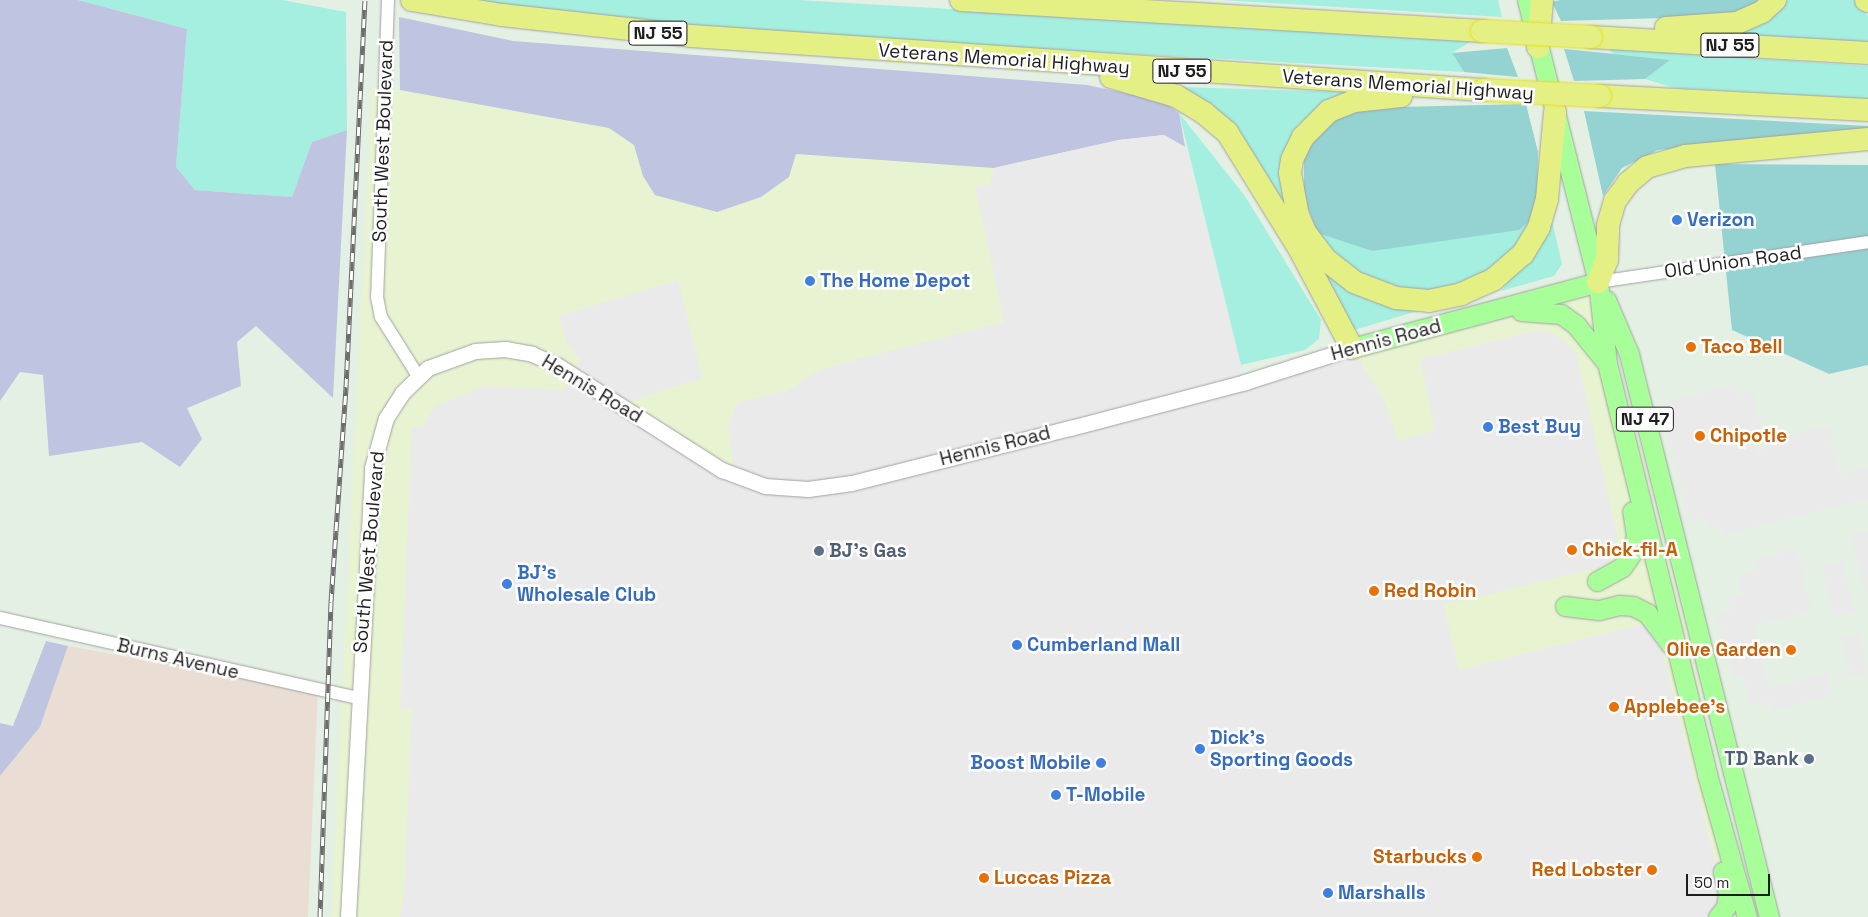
<!DOCTYPE html>
<style>
body{margin:0}
#map{position:relative;width:1868px;height:917px;overflow:hidden;background:#e4f0e3;font-family:"Space Grotesk",sans-serif}
div>[style]{position:absolute}
[style*='--x']{left:calc(var(--x)*1px);top:calc(var(--y)*1px);width:calc(var(--w)*1px);rotate:calc(var(--a)*1deg)}
.commercial>*{inset:0;background:#e8f3d1}
.industrial>*{inset:0;background:#eaded4}
.grass>*{inset:0;background:#a4efdf}
.forest>*{inset:0;background:#94d3d2}
.wetland>*{inset:0;background:#bfc4e0}
.parking>*{inset:0;background:#eaeaea;transform-origin:0 0}
.roads{filter:drop-shadow(0 0 1px #a2a2a2) drop-shadow(0 0 1px #a2a2a2)}
.minor>*{height:12px;margin:-6px;padding:0 6px;transform-origin:6px;border-radius:6px;background:#fff}
.tertiary>*{height:15px;margin:-7.5px;padding:0 7.5px;transform-origin:7.5px;border-radius:7.5px;background:#fff}
.primary>*{height:19px;margin:-9.5px;padding:0 9.5px;transform-origin:9.5px;border-radius:9.5px;background:#a8ff99}
.motorway>*{height:22px;margin:-11px;padding:0 11px;transform-origin:11px;border-radius:11px;background:#e4ef84}
.rail>*{height:5px;margin-top:-2.5px;transform-origin:0;background:repeating-linear-gradient(90deg,#fff 0 9px,#6c6c6c 0 18px);box-sizing:border-box;border-block:1px solid #6c6c6c}
.bridges{filter:drop-shadow(0 0 1px #eadd14) drop-shadow(0 0 1px #eadd14)}
.motorway-bridge>*{height:22px;margin:-11px;padding:0 11px;transform-origin:11px;border-radius:11px;background:#e4ef84}
.dots>*{width:14px;height:14px;translate:-50% -50%;box-sizing:border-box;border:2px solid #fff;border-radius:50%}
span{translate:-50% -50%;white-space:nowrap;text-align:center;line-height:1.15;-webkit-text-stroke:5px #fff;paint-order:stroke}
.shield-label span{padding:1px 4px;background:#fff;border:1px solid;border-radius:4px;-webkit-text-stroke-width:0}
.shield-label{font-size:18px;color:#1e1e1e;font-weight:700}
.street-label{font-size:19px;color:#1e1e1e}
.shop-label{font-size:19px;color:#366cbe;font-weight:700}
.left{translate:0 -50%;text-align:left}
.right{translate:-100% -50%;text-align:right}
.food-label{font-size:19px;color:#c56008;font-weight:700}
.service-label{font-size:19px;color:#4e5e75;font-weight:700}
.scale{position:absolute;left:1686px;top:874px;width:84px;height:22px;box-sizing:border-box;border:2px solid #1e1e1e;border-top:0;padding-left:6px;font-size:15px;line-height:18px;white-space:nowrap;color:#1e1e1e;-webkit-text-stroke:4px #fff;paint-order:stroke}
</style>
<div id="map">
<div class="commercial">
<div style="clip-path:polygon(372px 85px,609px 128px,634px 145px,643px 176px,761px 197px,789px 177px,796px 154px,994px 168px,1185px 147px,1245px 381px,1598px 282px,1707px 715px,1707px 774px,1747px 917px,331px 917px)"></div>
</div>
<div class="industrial">
<div style="clip-path:polygon(68px 646px,318px 691px,308px 917px,0 917px,0 776px,40px 727px)"></div>
</div>
<div class="grass">
<div style="clip-path:polygon(78px 0,282px 0,346px 12px,347px 130px,312px 142px,292px 197px,195px 190px,176px 167px,187px 29px)"></div>
<div style="clip-path:polygon(456px 0,798px 0,1473px 40px,1452px 53px,1464px 72px,837px 38px,504px 8px)"></div>
<div style="clip-path:polygon(1221px 0,1498px 0,1502px 17px)"></div>
<div style="clip-path:polygon(1779px 0,1854px 0,1868px 16px,1868px 45px,1737px 37px)"></div>
<div style="clip-path:polygon(1608px 49px,1868px 66px,1868px 99px,1675px 88px,1645px 79px,1669px 60px,1614px 54px)"></div>
<div style="clip-path:polygon(1178px 87px,1349px 92px,1297px 125px,1282px 162px,1285px 213px)"></div>
<div style="clip-path:polygon(1179px 113px,1245px 196px,1321px 320px,1319px 339px,1305px 350px,1241px 365px)"></div>
<div style="clip-path:polygon(1537px 214px,1519px 245px,1486px 277px,1439px 294px,1370px 286px,1337px 264px,1317px 233px,1372px 251px,1438px 239px)"></div>
<div style="clip-path:polygon(1552px 221px,1562px 264px,1554px 276px,1501px 291px)"></div>
<div style="clip-path:polygon(1318px 265px,1370px 301px,1427px 308px,1354px 330px)"></div>
</div>
<div class="forest">
<div style="clip-path:polygon(1560px 0,1760px 0,1761px 4px,1732px 16px,1561px 21px,1552px 2px)"></div>
<div style="clip-path:polygon(1507px 48px,1518px 77px,1464px 72px,1452px 53px)"></div>
<div style="clip-path:polygon(1564px 49px,1614px 54px,1670px 60px,1645px 79px,1574px 81px)"></div>
<div style="clip-path:polygon(1526px 104px,1538px 152px,1537px 214px,1519px 230px,1372px 251px,1317px 233px,1304px 196px,1304px 158px,1317px 128px,1355px 108px)"></div>
<div style="clip-path:polygon(1584px 111px,1868px 126px,1868px 128px,1658px 150px,1622px 168px,1603px 196px)"></div>
<div style="clip-path:polygon(1715px 164px,1868px 165px,1868px 365px,1829px 374px,1732px 330px)"></div>
</div>
<div class="wetland">
<div style="clip-path:polygon(0 0,78px 0,187px 29px,176px 167px,195px 190px,292px 197px,312px 142px,347px 130px,333px 398px,256px 326px,237px 342px,241px 386px,187px 408px,202px 439px,180px 467px,142px 442px,49px 456px,43px 375px,20px 372px,0 401px)"></div>
<div style="clip-path:polygon(399px 17px,513px 41px,1087px 85px,1162px 101px,1179px 113px,1185px 147px,1164px 135px,1119px 140px,994px 168px,796px 154px,789px 177px,761px 197px,717px 212px,655px 195px,643px 176px,634px 145px,609px 128px,400px 90px)"></div>
<div style="clip-path:polygon(46px 641px,68px 646px,40px 727px,0 776px,0 723px,13px 726px)"></div>
</div>
<div class="parking">
<div style="clip-path:polygon(1164px 135px,1185px 147px,1245px 381px,1352px 348px,1386px 405px,1398px 441px,1435px 431px,1420px 359px,1542px 329px,1561px 338px,1576px 353px,1617px 534px,1617px 551px,1604px 566px,1443px 605px,1459px 670px,1655px 621px,1726px 907px,1718px 917px,394px 917px,400px 917px,404px 894px,412px 707px,400px 712px,412px 427px,422px 427px,434px 407px,484px 386px,564px 390px,580px 360px,567px 343px,559px 316px,678px 280px,702px 378px,619px 405px,735px 476px,728px 424px,738px 402px,788px 391px,805px 378px,829px 367px,1004px 322px,975px 185px,990px 185px,994px 168px,1119px 140px)"></div>
<div style="clip-path:polygon(1734px 385px,1736px 394px,1752px 390px,1762px 433px,1753px 436px,1757px 455px,1769px 442px,1780px 437px,1830px 426px,1833px 438px,1830px 443px,1839px 475px,1868px 468px,1868px 499px,1723px 536px,1720px 527px,1709px 526px,1702px 518px,1689px 522px,1663px 418px,1668px 417px,1665px 406px,1671px 400px)"></div>
<div style="clip-path:polygon(1868px 530px,1868px 603px,1850px 534px)"></div>
<div style="clip-path:polygon(1796px 549px,1812px 611px,1753px 626px,1769px 688px,1827px 673px,1832px 696px,1772px 710px,1769px 701px,1751px 706px,1743px 676px,1734px 678px,1717px 614px,1730px 610px,1728px 599px,1743px 595px,1739px 578px,1758px 569px,1756px 559px)"></div>
<div style="left:1842px;top:561px;width:52px;height:21px;rotate:75deg"></div>
<div style="clip-path:polygon(1860px 633px,1868px 672px,1851px 677px,1840px 638px)"></div>
</div>
<div class="roads">
<div class="minor">
<div style="--x:388;--y:0;--w:297;--a:92.1"></div>
<div style="--x:377;--y:297;--w:20;--a:79"></div>
<div style="--x:381;--y:317;--w:70;--a:57.9"></div>
<div style="--x:1598;--y:282;--w:273;--a:-8.4"></div>
<div style="--x:0;--y:618;--w:366;--a:12.6"></div>
</div>
<div class="tertiary">
<div style="--x:348;--y:917;--w:450;--a:-86.9"></div>
<div style="--x:372;--y:468;--w:52;--a:-74.4"></div>
<div style="--x:386;--y:418;--w:30;--a:-57"></div>
<div style="--x:402;--y:393;--w:36;--a:-44"></div>
<div style="--x:428;--y:368;--w:50;--a:-19.9"></div>
<div style="--x:475;--y:351;--w:30;--a:-4"></div>
<div style="--x:505;--y:349;--w:27;--a:10"></div>
<div style="--x:532;--y:354;--w:27;--a:24"></div>
<div style="--x:557;--y:365;--w:196;--a:32.5"></div>
<div style="--x:722;--y:470;--w:46;--a:20.4"></div>
<div style="--x:765;--y:486;--w:43;--a:4"></div>
<div style="--x:808;--y:489;--w:44;--a:-7.8"></div>
<div style="--x:852;--y:483;--w:225;--a:-14.2"></div>
<div style="--x:1070;--y:428;--w:181;--a:-14.7"></div>
<div style="--x:1245;--y:382;--w:112;--a:-17.6"></div>
</div>
<div class="primary">
<div style="--x:1527;--y:0;--w:291;--a:75.9"></div>
<div style="--x:1598;--y:282;--w:81;--a:83.7"></div>
<div style="--x:1607;--y:363;--w:423;--a:76.3"></div>
<div style="--x:1707;--y:774;--w:148;--a:74.4"></div>
<div style="--x:1606;--y:300;--w:59;--a:66.9"></div>
<div style="--x:1629;--y:354;--w:580;--a:76.04"></div>
<div style="--x:1521;--y:311;--w:40;--a:4.3"></div>
<div style="--x:1561;--y:314;--w:19;--a:36"></div>
<div style="--x:1576;--y:325;--w:48;--a:51"></div>
<div style="--x:1352;--y:348;--w:255;--a:-15"></div>
<div style="--x:1597;--y:581;--w:29;--a:-29"></div>
<div style="--x:1622;--y:567;--w:19;--a:-55"></div>
<div style="--x:1633;--y:551;--w:16;--a:-79"></div>
<div style="--x:1636;--y:535;--w:24;--a:-99"></div>
<div style="--x:1565;--y:606;--w:34;--a:7"></div>
<div style="--x:1599;--y:610;--w:21;--a:-14"></div>
<div style="--x:1619;--y:605;--w:14;--a:4"></div>
<div style="--x:1633;--y:606;--w:16;--a:27"></div>
<div style="--x:1647;--y:613;--w:40;--a:53"></div>
<div style="--x:1718;--y:917;--w:13;--a:-51"></div>
<div style="--x:1726;--y:907;--w:13;--a:-81"></div>
<div style="--x:1728;--y:894;--w:23;--a:-103"></div>
</div>
<div class="motorway">
<div style="--x:412;--y:0;--w:91;--a:9.5"></div>
<div style="--x:502;--y:15;--w:190;--a:6.3"></div>
<div style="--x:691;--y:36;--w:794;--a:3.9"></div>
<div style="--x:961;--y:0;--w:522;--a:3.41"></div>
<div style="--x:1866;--y:0;--w:2;--a:27"></div>
<div style="--x:1666;--y:28;--w:71;--a:-4"></div>
<div style="--x:1737;--y:23;--w:27;--a:-24"></div>
<div style="--x:1762;--y:12;--w:18;--a:-43"></div>
<div style="--x:1591;--y:37;--w:277;--a:3.3"></div>
<div style="--x:1538;--y:47;--w:47;--a:-85.1"></div>
<div style="--x:1111;--y:77;--w:68;--a:16.3"></div>
<div style="--x:1176;--y:96;--w:33;--a:31"></div>
<div style="--x:1204;--y:113;--w:30;--a:40"></div>
<div style="--x:1227;--y:132;--w:137;--a:58.2"></div>
<div style="--x:1299;--y:248;--w:113;--a:62.1"></div>
<div style="--x:1401;--y:96;--w:47;--a:173.9"></div>
<div style="--x:1354;--y:101;--w:27;--a:158"></div>
<div style="--x:1329;--y:111;--w:37;--a:135"></div>
<div style="--x:1303;--y:137;--w:25;--a:116"></div>
<div style="--x:1292;--y:160;--w:13;--a:99"></div>
<div style="--x:1290;--y:173;--w:44;--a:79.5"></div>
<div style="--x:1298;--y:216;--w:17;--a:66"></div>
<div style="--x:1305;--y:232;--w:34;--a:53"></div>
<div style="--x:1325;--y:259;--w:37;--a:38"></div>
<div style="--x:1354;--y:282;--w:45;--a:20.9"></div>
<div style="--x:1396;--y:298;--w:33;--a:5"></div>
<div style="--x:1429;--y:301;--w:33;--a:-12"></div>
<div style="--x:1461;--y:294;--w:36;--a:-24"></div>
<div style="--x:1494;--y:279;--w:38;--a:-41"></div>
<div style="--x:1523;--y:254;--w:31;--a:-59"></div>
<div style="--x:1539;--y:227;--w:29;--a:-74"></div>
<div style="--x:1547;--y:199;--w:87;--a:-84.7"></div>
<div style="--x:1600;--y:96;--w:268;--a:3"></div>
<div style="--x:1598;--y:282;--w:24;--a:-68"></div>
<div style="--x:1607;--y:260;--w:35;--a:-88"></div>
<div style="--x:1608;--y:225;--w:25;--a:-74"></div>
<div style="--x:1615;--y:201;--w:22;--a:-54"></div>
<div style="--x:1628;--y:183;--w:25;--a:-40"></div>
<div style="--x:1647;--y:167;--w:40;--a:-16"></div>
<div style="--x:1685;--y:156;--w:184;--a:-5.3"></div>
</div>
</div>
<div class="rail">
<div style="--x:320;--y:917;--w:315;--a:-88"></div>
<div style="--x:331;--y:602;--w:216;--a:-86"></div>
<div style="--x:346;--y:387;--w:387;--a:-87.2"></div>
</div>
<div class="bridges">
<div class="motorway-bridge">
<div style="--x:1482;--y:31;--w:109;--a:3.2"></div>
<div style="--x:1483;--y:90;--w:117;--a:2.9"></div>
</div>
</div>
<div class="dots">
<div style="left:1677px;top:220px;background:#3f7fe0"></div>
<div style="left:810px;top:281px;background:#3f7fe0"></div>
<div style="left:1691px;top:347px;background:#e8710a"></div>
<div style="left:1488px;top:427px;background:#3f7fe0"></div>
<div style="left:1700px;top:436px;background:#e8710a"></div>
<div style="left:1572px;top:550px;background:#e8710a"></div>
<div style="left:819px;top:551px;background:#5c6f8a"></div>
<div style="left:507px;top:584px;background:#3f7fe0"></div>
<div style="left:1374px;top:591px;background:#e8710a"></div>
<div style="left:1017px;top:645px;background:#3f7fe0"></div>
<div style="left:1791px;top:650px;background:#e8710a"></div>
<div style="left:1614px;top:707px;background:#e8710a"></div>
<div style="left:1200px;top:749px;background:#3f7fe0"></div>
<div style="left:1809px;top:759px;background:#5c6f8a"></div>
<div style="left:1101px;top:763px;background:#3f7fe0"></div>
<div style="left:1056px;top:795px;background:#3f7fe0"></div>
<div style="left:1477px;top:857px;background:#e8710a"></div>
<div style="left:1652px;top:870px;background:#e8710a"></div>
<div style="left:984px;top:878px;background:#e8710a"></div>
<div style="left:1328px;top:893px;background:#3f7fe0"></div>
</div>
<div class="shield-label">
<span style="left:658px;top:33px">NJ 55</span>
<span style="left:1730px;top:45px">NJ 55</span>
<span style="left:1182px;top:71px">NJ 55</span>
<span style="left:1645px;top:419px">NJ 47</span>
</div>
<div class="street-label">
<span style="left:1004px;top:59px;rotate:4deg">Veterans Memorial Highway</span>
<span style="left:1408px;top:85px;rotate:4deg">Veterans Memorial Highway</span>
<span style="left:383px;top:141px;rotate:-88deg">South West Boulevard</span>
<span style="left:1733px;top:262px;rotate:-8deg">Old Union Road</span>
<span style="left:1386px;top:340px;rotate:-15deg">Hennis Road</span>
<span style="left:592px;top:389px;rotate:31deg">Hennis Road</span>
<span style="left:995px;top:446px;rotate:-14deg">Hennis Road</span>
<span style="left:369px;top:552px;rotate:-85deg">South West Boulevard</span>
<span style="left:178px;top:659px;rotate:13deg">Burns Avenue</span>
</div>
<div class="shop-label">
<span class="left" style="left:1687px;top:220px">Verizon</span>
<span class="left" style="left:820px;top:281px">The Home Depot</span>
<span class="left" style="left:1498px;top:427px">Best Buy</span>
<span class="left" style="left:517px;top:584px">BJ's<br>Wholesale Club</span>
<span class="left" style="left:1027px;top:645px">Cumberland Mall</span>
<span class="left" style="left:1210px;top:749px">Dick's<br>Sporting Goods</span>
<span class="right" style="left:1091px;top:763px">Boost Mobile</span>
<span class="left" style="left:1066px;top:795px">T-Mobile</span>
<span class="left" style="left:1338px;top:893px">Marshalls</span>
</div>
<div class="food-label">
<span class="left" style="left:1701px;top:347px">Taco Bell</span>
<span class="left" style="left:1710px;top:436px">Chipotle</span>
<span class="left" style="left:1582px;top:550px">Chick-fil-A</span>
<span class="left" style="left:1384px;top:591px">Red Robin</span>
<span class="right" style="left:1781px;top:650px">Olive Garden</span>
<span class="left" style="left:1624px;top:707px">Applebee's</span>
<span class="right" style="left:1467px;top:857px">Starbucks</span>
<span class="right" style="left:1642px;top:870px">Red Lobster</span>
<span class="left" style="left:994px;top:878px">Luccas Pizza</span>
</div>
<div class="service-label">
<span class="left" style="left:829px;top:551px">BJ's Gas</span>
<span class="right" style="left:1799px;top:759px">TD Bank</span>
</div>
<div class="scale">50 m</div>
</div>
